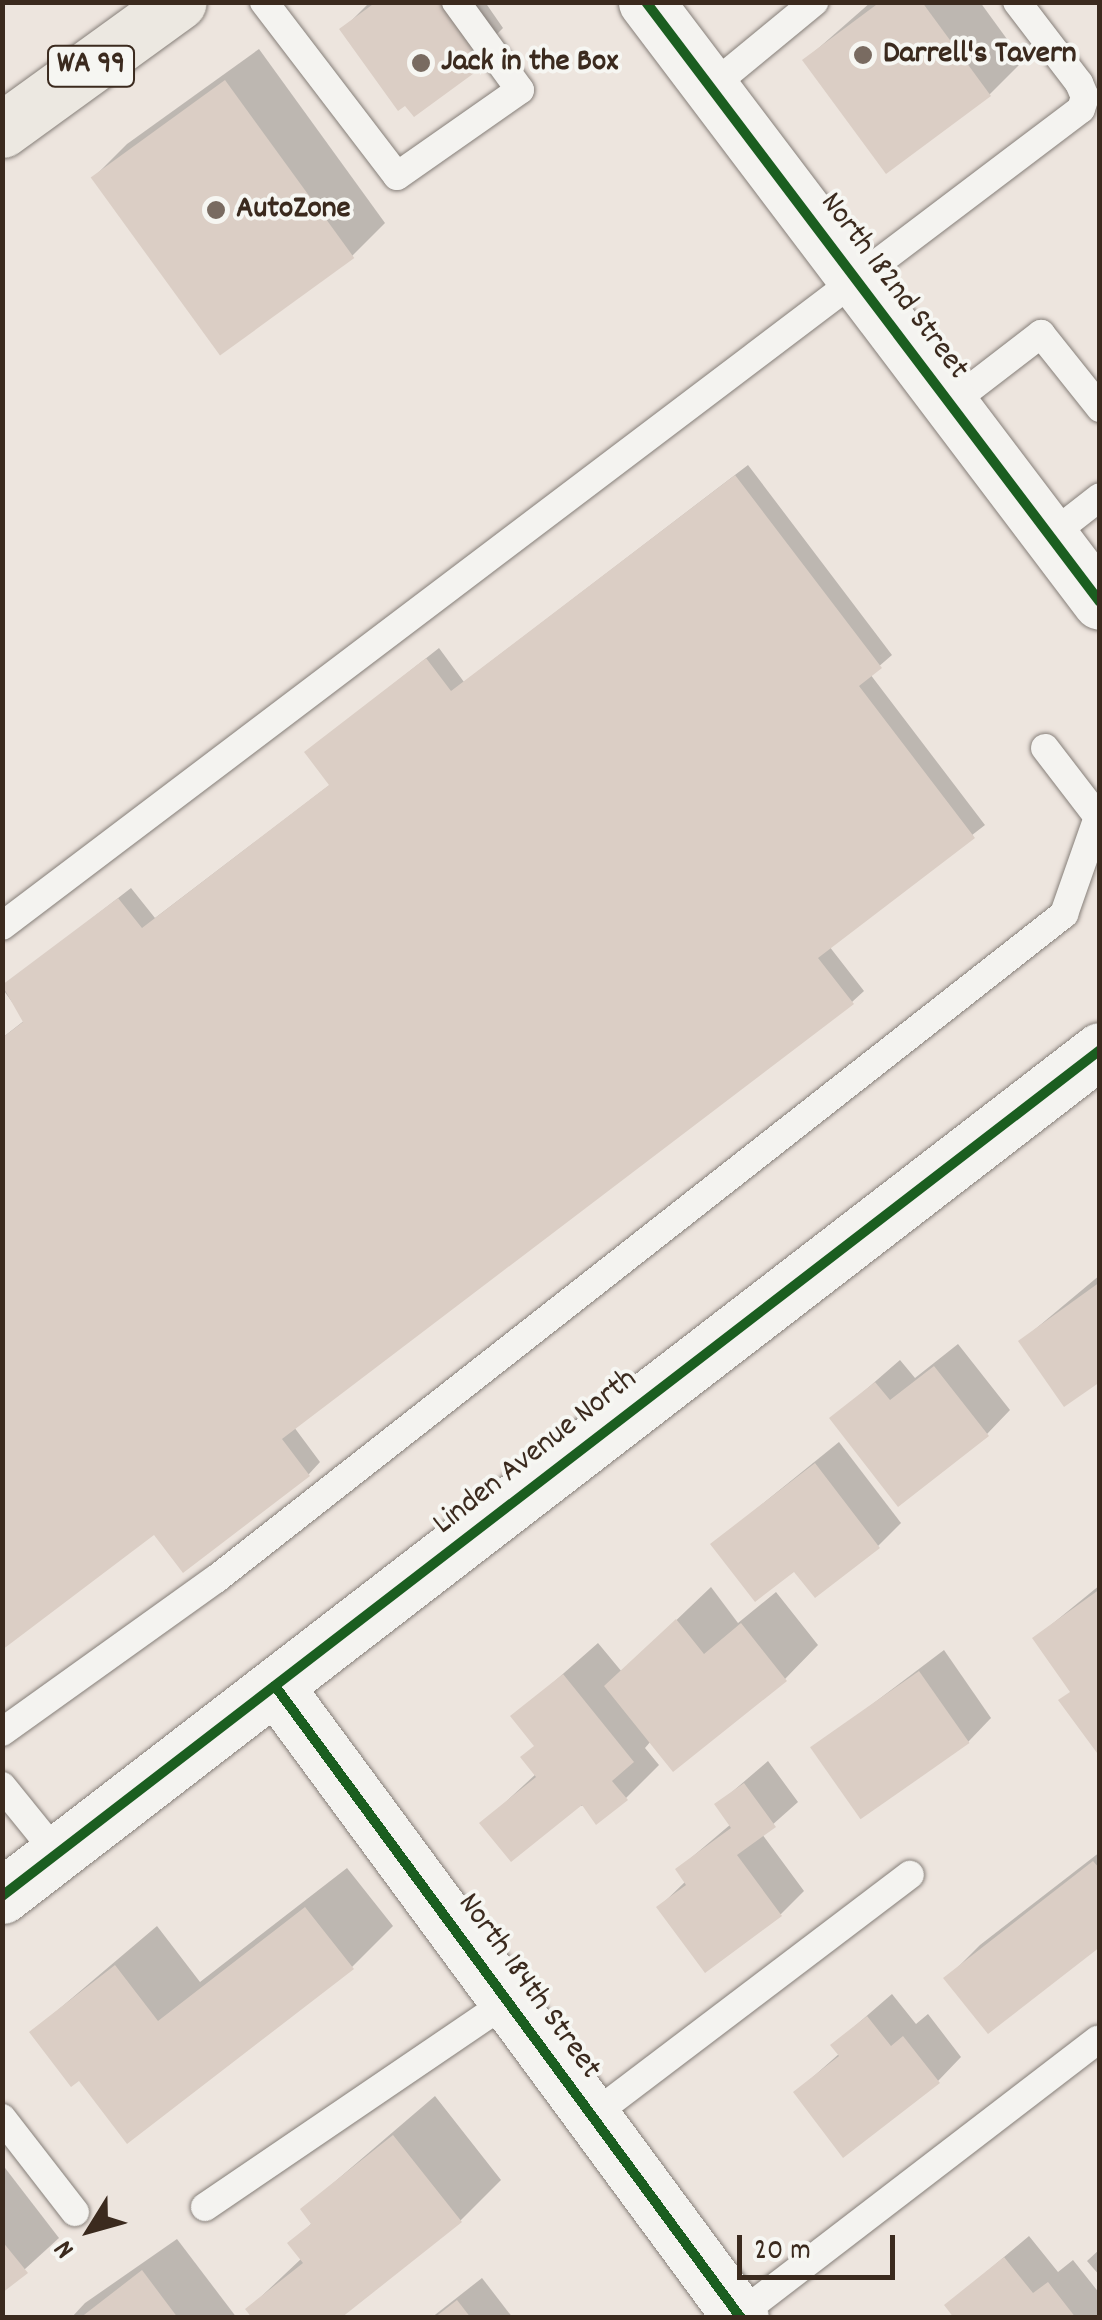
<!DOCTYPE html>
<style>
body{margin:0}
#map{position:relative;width:1102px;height:2320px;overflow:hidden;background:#ede5de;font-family:Dekko,sans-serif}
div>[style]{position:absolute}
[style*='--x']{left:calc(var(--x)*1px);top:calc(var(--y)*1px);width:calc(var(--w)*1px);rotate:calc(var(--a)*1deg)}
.shadow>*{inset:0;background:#0003}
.building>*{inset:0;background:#dbcec5;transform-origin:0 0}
.roads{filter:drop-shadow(0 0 2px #867f79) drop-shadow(0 0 2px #867f79)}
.lane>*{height:28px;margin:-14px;padding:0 14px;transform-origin:14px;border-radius:14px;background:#f4f3f0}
.street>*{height:55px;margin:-27.5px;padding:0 27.5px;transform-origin:27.5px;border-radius:27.5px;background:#f4f3f0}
.highway>*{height:55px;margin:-27.5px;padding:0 27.5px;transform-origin:27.5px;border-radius:27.5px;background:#ece8e1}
.cycleway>*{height:10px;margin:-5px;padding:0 5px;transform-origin:5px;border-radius:5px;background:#1b5e20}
.dots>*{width:28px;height:28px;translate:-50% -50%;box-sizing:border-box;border:5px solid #f6f6f2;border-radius:50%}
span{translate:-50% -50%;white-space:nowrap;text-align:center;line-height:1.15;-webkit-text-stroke:8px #f6f6f2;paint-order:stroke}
.shield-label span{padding:2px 8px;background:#f6f6f2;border:2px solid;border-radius:8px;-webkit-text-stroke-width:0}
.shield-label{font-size:30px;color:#3b2a1e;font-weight:700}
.poi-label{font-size:32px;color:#3b2a1e;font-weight:700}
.left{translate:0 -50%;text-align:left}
.street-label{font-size:32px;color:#3b2a1e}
.frame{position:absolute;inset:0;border:5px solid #3b2a1e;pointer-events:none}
.north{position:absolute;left:40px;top:2180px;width:100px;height:100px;-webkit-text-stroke:8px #f6f6f2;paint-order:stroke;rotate:233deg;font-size:28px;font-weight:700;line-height:40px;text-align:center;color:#3b2a1e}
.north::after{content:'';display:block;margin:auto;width:35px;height:45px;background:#3b2a1e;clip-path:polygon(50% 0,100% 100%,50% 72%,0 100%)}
.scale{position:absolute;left:737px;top:2235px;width:158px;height:45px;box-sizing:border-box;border:5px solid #3b2a1e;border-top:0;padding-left:12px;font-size:30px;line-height:35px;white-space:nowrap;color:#3b2a1e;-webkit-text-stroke:8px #f6f6f2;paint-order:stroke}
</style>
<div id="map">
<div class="shadow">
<div style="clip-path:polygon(370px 2px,485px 2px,503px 28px,497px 34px,503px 43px,414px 113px,343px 29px)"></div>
<div style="clip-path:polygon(871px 2px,980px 2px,1023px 61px,989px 95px,805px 60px)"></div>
<div style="clip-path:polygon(259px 49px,385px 223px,352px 256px,93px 178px,127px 144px)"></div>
<div style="clip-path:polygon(748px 465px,892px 655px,870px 674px,985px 825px,829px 946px,864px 991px,852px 1002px,294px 1427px,320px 1462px,309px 1474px,183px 1569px,155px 1531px,2px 1647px,2px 1038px,25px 1020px,2px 988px,131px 888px,155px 918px,331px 784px,307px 752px,439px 648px,464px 682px)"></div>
<div style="clip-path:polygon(1100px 1275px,1100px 1379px,1021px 1341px)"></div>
<div style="clip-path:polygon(958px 1344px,1010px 1410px,987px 1434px,832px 1419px,900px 1360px,915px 1378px)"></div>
<div style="clip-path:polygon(839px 1442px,901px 1523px,878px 1546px,794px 1568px,713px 1544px)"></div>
<div style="clip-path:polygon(1100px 1585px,1100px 1751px,1072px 1690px,1035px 1638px)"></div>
<div style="clip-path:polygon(711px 1587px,738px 1623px,776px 1592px,818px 1645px,785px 1679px,651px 1741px,645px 1748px,659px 1765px,626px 1798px,483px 1823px,537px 1773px,536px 1744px,514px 1717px,598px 1643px,622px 1672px)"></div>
<div style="clip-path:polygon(944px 1650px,991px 1718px,968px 1742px,813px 1749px)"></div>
<div style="clip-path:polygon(768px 1761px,798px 1802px,762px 1834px,804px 1891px,781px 1914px,659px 1907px,686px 1881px,678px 1869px,731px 1824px,718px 1804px)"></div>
<div style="clip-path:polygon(1100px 1852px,1100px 1944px,947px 1978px,980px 1945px)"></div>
<div style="clip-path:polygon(347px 1868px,393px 1926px,352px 1967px,79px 2078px,32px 2032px,157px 1926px,200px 1982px)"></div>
<div style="clip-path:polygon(892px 1994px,916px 2024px,928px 2014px,961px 2057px,938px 2081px,796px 2092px,840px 2053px,833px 2045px)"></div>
<div style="clip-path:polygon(435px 2096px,501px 2180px,460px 2221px,248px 2309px,302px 2258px,291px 2244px,313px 2222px,303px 2209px)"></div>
<div style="clip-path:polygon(2px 2164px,59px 2238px,2px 2290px)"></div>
<div style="clip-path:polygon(1029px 2236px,1058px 2272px,1073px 2260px,1100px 2294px,1100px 2318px,957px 2318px,947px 2305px)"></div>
<div style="clip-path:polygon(177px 2239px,237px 2318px,71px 2318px,85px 2303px)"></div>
<div style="clip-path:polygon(1100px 2249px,1100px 2276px,1087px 2261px)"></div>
<div style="clip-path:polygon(482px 2278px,513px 2318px,431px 2318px)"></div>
</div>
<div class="building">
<div style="clip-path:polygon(376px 2px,444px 2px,481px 53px,474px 58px,481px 68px,414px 117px,405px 106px,398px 111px,339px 29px)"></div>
<div style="clip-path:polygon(880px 2px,922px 2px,991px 96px,886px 174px,802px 60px)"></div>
<div style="left:225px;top:80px;width:220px;height:166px;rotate:54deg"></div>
<div style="clip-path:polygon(735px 475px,882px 668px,859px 686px,975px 838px,818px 958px,854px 1004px,282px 1439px,310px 1476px,183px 1573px,154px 1535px,2px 1650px,2px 1038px,23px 1022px,2px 985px,118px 898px,142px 928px,329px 785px,304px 752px,426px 658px,451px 691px)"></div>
<div style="clip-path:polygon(1100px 1282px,1100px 1382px,1064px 1407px,1018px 1341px)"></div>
<div style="clip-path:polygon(934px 1366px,989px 1436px,898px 1507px,829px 1418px,875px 1382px,890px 1400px)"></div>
<div style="clip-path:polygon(815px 1463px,880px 1548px,815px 1598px,794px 1572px,755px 1602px,710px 1544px)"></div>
<div style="clip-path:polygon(1100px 1589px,1100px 1757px,1058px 1700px,1070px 1692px,1032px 1638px)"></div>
<div style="clip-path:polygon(676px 1619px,704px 1654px,741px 1623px,787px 1681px,673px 1772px,604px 1686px)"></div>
<div style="left:919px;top:1671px;width:88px;height:133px;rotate:55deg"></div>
<div style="clip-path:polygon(563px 1674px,634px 1762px,612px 1781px,628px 1800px,596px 1825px,582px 1805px,511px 1862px,479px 1823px,536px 1777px,520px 1757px,534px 1746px,510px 1716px)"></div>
<div style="clip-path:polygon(744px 1783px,776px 1827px,737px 1855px,782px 1916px,705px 1973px,656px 1907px,686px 1885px,675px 1869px,731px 1828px,714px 1804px)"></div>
<div style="clip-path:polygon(1093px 1861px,1100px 1869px,1100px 1947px,988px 2034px,943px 1978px)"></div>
<div style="clip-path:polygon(305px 1907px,354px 1969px,127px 2144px,79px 2081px,71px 2087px,29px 2032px,115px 1965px,158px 2021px)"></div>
<div style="clip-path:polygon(867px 2016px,891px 2046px,903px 2036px,940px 2083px,843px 2158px,793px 2092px,839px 2056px,830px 2045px)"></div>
<div style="clip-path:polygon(393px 2135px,462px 2222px,341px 2318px,252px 2318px,245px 2309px,303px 2263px,287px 2243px,311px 2224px,300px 2209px)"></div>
<div style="clip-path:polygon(2px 2241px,28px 2273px,2px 2293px)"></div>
<div style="clip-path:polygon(1004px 2257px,1033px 2293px,1048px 2282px,1076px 2318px,954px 2318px,944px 2305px)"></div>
<div style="clip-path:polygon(142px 2270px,178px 2318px,80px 2318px)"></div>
<div style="clip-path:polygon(457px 2300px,471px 2318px,434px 2318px)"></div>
</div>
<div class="roads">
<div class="lane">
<div style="--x:264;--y:2;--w:219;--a:52.6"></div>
<div style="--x:397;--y:176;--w:150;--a:-35"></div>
<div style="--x:520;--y:90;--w:109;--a:-126"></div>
<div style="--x:711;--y:87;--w:134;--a:-39.5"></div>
<div style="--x:950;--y:404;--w:115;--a:-37.6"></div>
<div style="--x:1041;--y:334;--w:95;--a:51.4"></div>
<div style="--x:1050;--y:536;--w:63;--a:-38"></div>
<div style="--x:2;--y:926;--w:1353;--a:-37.13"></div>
<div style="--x:1081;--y:109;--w:13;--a:-72"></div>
<div style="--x:1085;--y:97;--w:15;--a:-113"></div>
<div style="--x:1079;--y:83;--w:102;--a:-127.4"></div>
<div style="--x:2;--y:1732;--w:263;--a:-35.6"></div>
<div style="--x:216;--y:1579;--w:1078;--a:-38.1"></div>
<div style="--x:1064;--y:914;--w:103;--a:-70.7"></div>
<div style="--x:1098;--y:817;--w:87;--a:-127.5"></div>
<div style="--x:2;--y:1786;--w:87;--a:51"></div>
<div style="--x:592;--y:2116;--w:399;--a:-37.2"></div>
<div style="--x:2;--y:2118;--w:119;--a:52.2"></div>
<div style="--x:205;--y:2207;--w:366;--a:-34.2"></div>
<div style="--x:739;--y:2315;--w:452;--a:-37.5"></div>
</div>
<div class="street">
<div style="--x:646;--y:2;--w:752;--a:52.89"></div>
<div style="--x:275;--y:1686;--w:785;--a:53.6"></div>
<div style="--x:2;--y:1896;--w:1386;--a:-37.61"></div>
</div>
<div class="highway">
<div style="--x:2;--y:130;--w:218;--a:-35.9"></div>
</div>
</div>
<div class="cycleway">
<div style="--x:646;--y:2;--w:752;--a:52.89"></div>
<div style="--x:275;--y:1686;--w:785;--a:53.6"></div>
<div style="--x:2;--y:1896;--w:1386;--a:-37.61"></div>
</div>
<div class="dots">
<div style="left:863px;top:55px;background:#796b61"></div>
<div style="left:421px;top:63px;background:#796b61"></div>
<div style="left:216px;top:210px;background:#796b61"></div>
</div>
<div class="shield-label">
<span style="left:91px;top:66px">WA 99</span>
</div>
<div class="poi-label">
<span class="left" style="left:883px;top:55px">Darrell's Tavern</span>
<span class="left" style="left:441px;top:63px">Jack in the Box</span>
<span class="left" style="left:236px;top:210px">AutoZone</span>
</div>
<div class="street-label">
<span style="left:893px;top:287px;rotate:53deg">North 182nd Street</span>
<span style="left:536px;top:1453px;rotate:-38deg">Linden Avenue North</span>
<span style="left:528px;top:1987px;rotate:54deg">North 184th Street</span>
</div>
<div class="frame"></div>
<div class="north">N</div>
<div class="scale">20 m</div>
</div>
